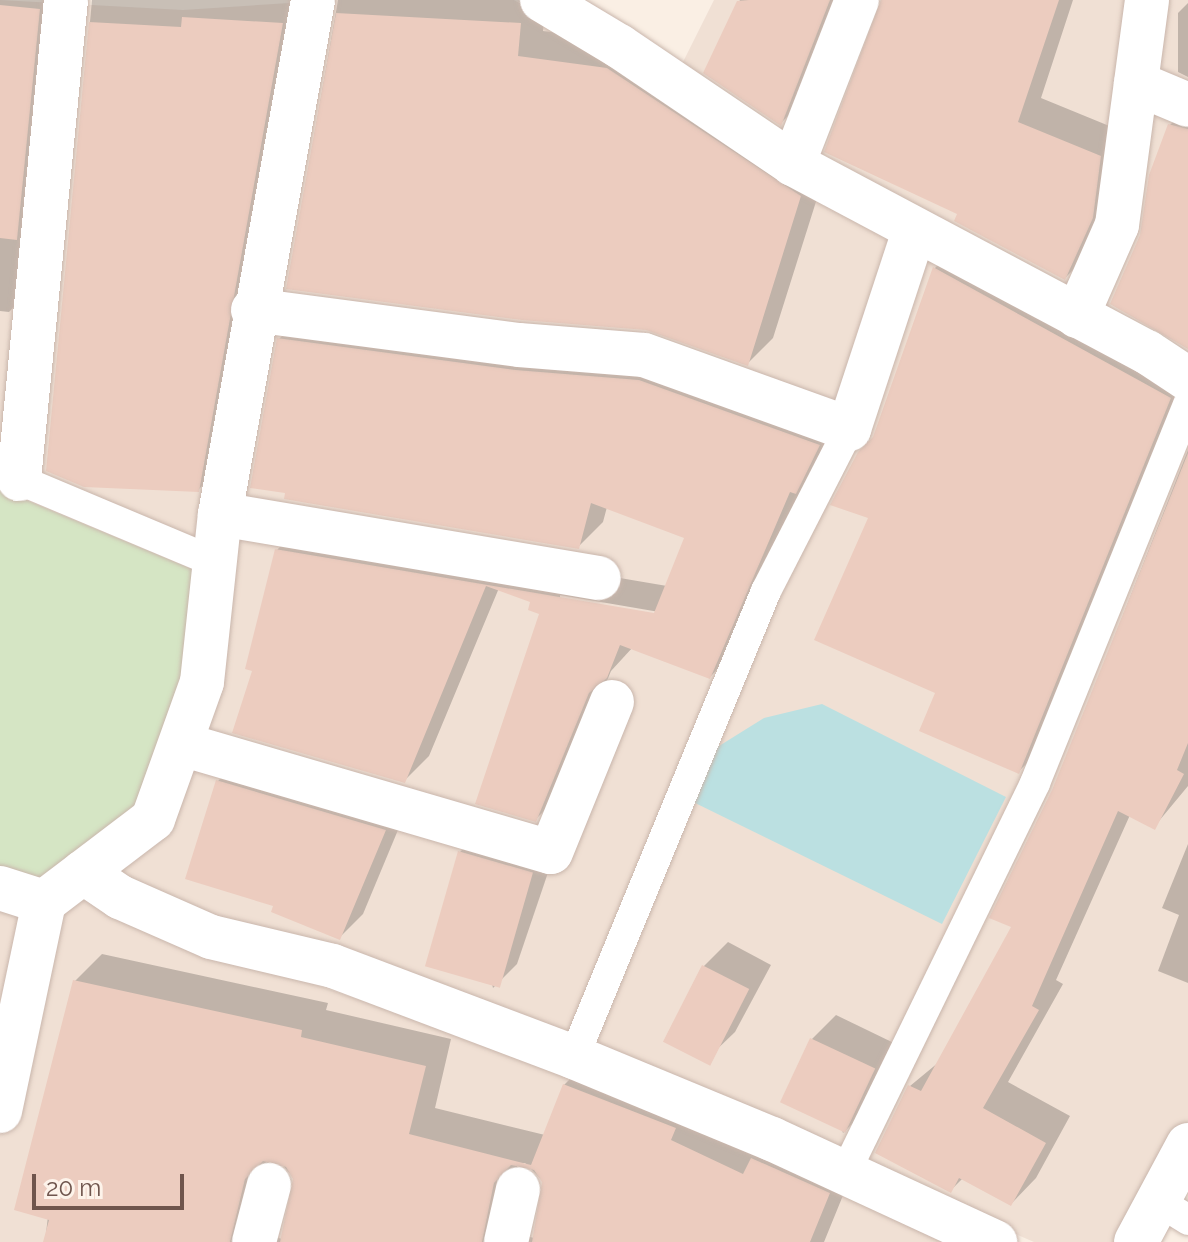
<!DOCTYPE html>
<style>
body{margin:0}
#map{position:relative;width:1188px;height:1242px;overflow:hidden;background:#faefe4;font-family:Raleway,sans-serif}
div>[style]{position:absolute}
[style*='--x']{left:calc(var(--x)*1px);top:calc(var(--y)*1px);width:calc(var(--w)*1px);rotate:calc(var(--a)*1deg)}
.residential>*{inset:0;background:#f0e0d4}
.green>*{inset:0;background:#d5e5c4}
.water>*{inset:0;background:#bbe0e1}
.shadow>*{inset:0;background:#0003}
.building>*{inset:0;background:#ecccbf;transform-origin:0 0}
.roads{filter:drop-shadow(0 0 2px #c9b6ac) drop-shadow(0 0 2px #c9b6ac)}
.lane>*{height:30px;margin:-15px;padding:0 15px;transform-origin:15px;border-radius:15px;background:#fff}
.street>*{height:44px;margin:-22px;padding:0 22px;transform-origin:22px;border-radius:22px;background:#fff}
.secondary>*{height:44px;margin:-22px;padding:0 22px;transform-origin:22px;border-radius:22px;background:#fff}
span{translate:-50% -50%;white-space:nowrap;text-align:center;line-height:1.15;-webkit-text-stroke:7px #fdf3ea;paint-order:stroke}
.scale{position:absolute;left:32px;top:1174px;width:152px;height:36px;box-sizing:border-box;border:4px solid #6f554d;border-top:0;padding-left:10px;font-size:24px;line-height:28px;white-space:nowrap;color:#6f554d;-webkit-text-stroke:6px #fdf3ea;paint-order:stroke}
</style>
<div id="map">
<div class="residential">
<div style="clip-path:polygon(0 0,183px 10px,336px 0,514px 0,1188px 399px,1188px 1121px,1119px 1242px,1034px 1242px,563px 1042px,134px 895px,104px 871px,231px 561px,0 467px)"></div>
<div style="clip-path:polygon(714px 0,1132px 0,1115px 214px,1073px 306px,791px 150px,680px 68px)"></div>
<div style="clip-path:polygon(1157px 0,1188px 0,1188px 368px,1099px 314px)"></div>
<div style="clip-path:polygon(86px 891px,261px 966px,520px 1055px,749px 1148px,952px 1242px,0 1242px,0 906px)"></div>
</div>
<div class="green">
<div style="clip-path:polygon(0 489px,199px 572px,192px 680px,141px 810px,41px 886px,0 874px)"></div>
</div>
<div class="water">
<div style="clip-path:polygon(822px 704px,1006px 797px,942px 924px,689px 800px,711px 751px,764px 718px)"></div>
</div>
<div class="shadow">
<div style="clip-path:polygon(0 0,63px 0,35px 285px,9px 312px,0 311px)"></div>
<div style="clip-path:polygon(92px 0,308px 0,224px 464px,198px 490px,48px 470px)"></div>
<div style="clip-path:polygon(338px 0,546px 0,543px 31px,633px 42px,826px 170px,773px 338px,747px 364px,647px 328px,288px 287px)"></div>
<div style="clip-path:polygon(740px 0,843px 0,804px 100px,781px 123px,705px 72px)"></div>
<div style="clip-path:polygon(883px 0,1073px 0,1041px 98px,1124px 132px,1089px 254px,1065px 278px,959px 213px)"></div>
<div style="clip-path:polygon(1188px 3px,1188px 77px,1178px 72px,1178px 13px)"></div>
<div style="clip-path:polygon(1188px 107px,1188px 348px,1142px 235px,1170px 125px)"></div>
<div style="clip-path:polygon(959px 244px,1188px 371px,1043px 748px,1019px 771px,938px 692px,871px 516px,875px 438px,935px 268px)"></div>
<div style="clip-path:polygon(evenodd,304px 314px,542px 345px,844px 420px,735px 651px,710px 677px,633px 647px,611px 671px,561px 794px,536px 819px,542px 613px,532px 601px,499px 588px,429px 756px,404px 781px,254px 669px,277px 550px,302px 524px,667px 586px,686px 537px,607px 507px,603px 522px,578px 547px,279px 339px,304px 314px,560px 595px,665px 613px,664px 616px,560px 599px,560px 595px)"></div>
<div style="clip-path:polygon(1188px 450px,1188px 786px,1154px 827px,1130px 815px,1056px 980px,1063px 984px,1008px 1082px,1070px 1116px,1036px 1178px,1011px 1204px,963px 1178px,951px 1190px,910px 1086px,939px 1062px,1014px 926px,1054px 791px)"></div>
<div style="clip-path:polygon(242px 757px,408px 806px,363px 914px,339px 938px,276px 905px,218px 781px)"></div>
<div style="clip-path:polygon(484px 828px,556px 849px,517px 964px,493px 988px,460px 852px)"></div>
<div style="clip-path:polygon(1188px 844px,1188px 983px,1158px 971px,1179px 915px,1162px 908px)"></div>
<div style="clip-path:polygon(728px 942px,771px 965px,735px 1032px,710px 1056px,665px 1040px,704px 966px)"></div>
<div style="clip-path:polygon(evenodd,102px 954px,328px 1003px,326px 1010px,451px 1039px,435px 1108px,545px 1135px,564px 1085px,591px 1058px,855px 1166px,824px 1242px,45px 1242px,75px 981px,102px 954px,269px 1159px,277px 1159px,295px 1179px,282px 1239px,262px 1233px,256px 1208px,269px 1159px,102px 954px,518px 1163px,525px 1163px,544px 1182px,534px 1238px,515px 1233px,508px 1209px,518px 1163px)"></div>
<div style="clip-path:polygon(836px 1015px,898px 1045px,866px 1110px,843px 1133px,812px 1039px)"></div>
</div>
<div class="building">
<div style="clip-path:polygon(749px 0,830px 0,781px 126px,703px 73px,737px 1px)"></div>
<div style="clip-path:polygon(881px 0,1059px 0,1018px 122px,1101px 156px,1093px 218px,1065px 280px,954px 221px,957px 214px,824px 152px)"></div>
<div style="clip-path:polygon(0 5px,40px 9px,17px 240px,0 238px)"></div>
<div style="clip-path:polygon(336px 13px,521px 23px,518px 56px,607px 68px,801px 196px,748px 366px,646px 330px,522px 320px,286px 289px)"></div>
<div style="clip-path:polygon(182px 17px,283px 23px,199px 492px,84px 487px,46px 471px,89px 22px,181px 27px)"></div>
<div style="clip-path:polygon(1168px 124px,1188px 129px,1188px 349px,1110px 304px,1140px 235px,1149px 175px)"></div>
<div style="clip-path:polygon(933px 267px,1171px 398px,1019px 774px,919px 731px,935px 693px,814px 640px,868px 518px,830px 505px,858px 452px,873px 437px)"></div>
<div style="clip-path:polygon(277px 338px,516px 370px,639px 380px,820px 445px,796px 494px,790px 492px,710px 679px,620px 645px,607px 678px,589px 693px,536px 822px,475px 804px,539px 614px,528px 610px,530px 602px,486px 586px,405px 783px,232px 733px,252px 671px,245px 669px,275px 549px,654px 613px,684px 538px,591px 503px,579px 549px,284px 499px,285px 493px,250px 488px)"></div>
<div style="clip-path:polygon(1188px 453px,1188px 743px,1177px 770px,1184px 774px,1155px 830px,1118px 811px,1032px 1006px,1039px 1010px,983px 1108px,1046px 1143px,1011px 1206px,959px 1178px,951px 1193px,875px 1153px,908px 1085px,921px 1091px,1011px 927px,989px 918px,1052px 790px)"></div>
<div style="clip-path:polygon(216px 780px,386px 830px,340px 940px,271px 912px,273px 906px,185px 879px)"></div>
<div style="left:458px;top:851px;width:78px;height:120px;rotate:16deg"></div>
<div style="left:702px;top:965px;width:53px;height:86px;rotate:27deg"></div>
<div style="clip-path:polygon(73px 980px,302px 1030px,301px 1037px,426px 1066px,409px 1134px,531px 1165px,563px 1084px,676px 1128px,671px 1140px,743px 1174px,751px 1158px,830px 1193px,810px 1242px,532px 1242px,542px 1182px,534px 1170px,511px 1165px,494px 1183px,482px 1242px,280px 1242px,293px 1179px,286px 1167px,263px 1161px,245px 1179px,230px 1242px,43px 1242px,49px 1220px,14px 1210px)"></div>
<div style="left:810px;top:1038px;width:72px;height:71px;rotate:25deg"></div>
</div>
<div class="roads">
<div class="lane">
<div style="--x:3;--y:473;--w:230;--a:22.8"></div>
<div style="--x:574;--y:1057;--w:504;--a:-67.61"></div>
<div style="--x:766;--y:591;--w:182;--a:-62.9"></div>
<div style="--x:845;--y:1173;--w:434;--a:-64"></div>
<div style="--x:1035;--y:783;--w:408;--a:-68"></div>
<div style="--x:1158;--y:1201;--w:36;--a:32"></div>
</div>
<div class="street">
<div style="--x:542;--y:0;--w:90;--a:30.9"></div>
<div style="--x:619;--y:46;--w:210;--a:34.1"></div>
<div style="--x:793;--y:164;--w:401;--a:28"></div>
<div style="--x:1147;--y:352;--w:49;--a:33.4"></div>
<div style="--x:1136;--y:83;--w:56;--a:22.9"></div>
<div style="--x:793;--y:164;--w:176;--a:-68.7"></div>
<div style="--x:253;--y:310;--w:268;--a:7.5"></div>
<div style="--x:519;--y:345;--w:125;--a:4.6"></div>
<div style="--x:644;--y:355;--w:218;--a:19.8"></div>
<div style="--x:849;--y:429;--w:208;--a:-71.8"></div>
<div style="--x:1077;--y:316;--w:99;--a:-66.3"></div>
<div style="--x:1117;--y:225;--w:227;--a:-82.4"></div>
<div style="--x:19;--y:479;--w:481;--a:-84.4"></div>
<div style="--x:220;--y:514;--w:384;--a:9.6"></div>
<div style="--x:181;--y:744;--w:385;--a:16.3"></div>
<div style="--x:551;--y:852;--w:162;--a:-67.9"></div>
<div style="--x:83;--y:872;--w:45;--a:34"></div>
<div style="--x:120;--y:897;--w:99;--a:23.7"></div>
<div style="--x:211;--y:937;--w:125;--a:13.4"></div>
<div style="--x:333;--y:966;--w:258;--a:20.7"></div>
<div style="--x:574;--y:1057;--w:214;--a:22.5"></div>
<div style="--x:772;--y:1139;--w:246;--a:24.8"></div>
<div style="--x:0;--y:888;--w:46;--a:17.7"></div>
<div style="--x:0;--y:1111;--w:214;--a:-78.1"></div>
<div style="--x:44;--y:902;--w:137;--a:-37.3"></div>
<div style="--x:153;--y:819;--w:145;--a:-70.3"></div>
<div style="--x:202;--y:682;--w:169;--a:-83.9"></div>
<div style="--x:220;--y:514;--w:522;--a:-79.74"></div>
<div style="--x:254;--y:1242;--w:59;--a:-75.3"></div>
<div style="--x:506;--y:1242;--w:54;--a:-77.2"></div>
</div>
<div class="secondary">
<div style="--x:1136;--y:1242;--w:110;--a:-61.8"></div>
</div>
</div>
<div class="scale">20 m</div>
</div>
